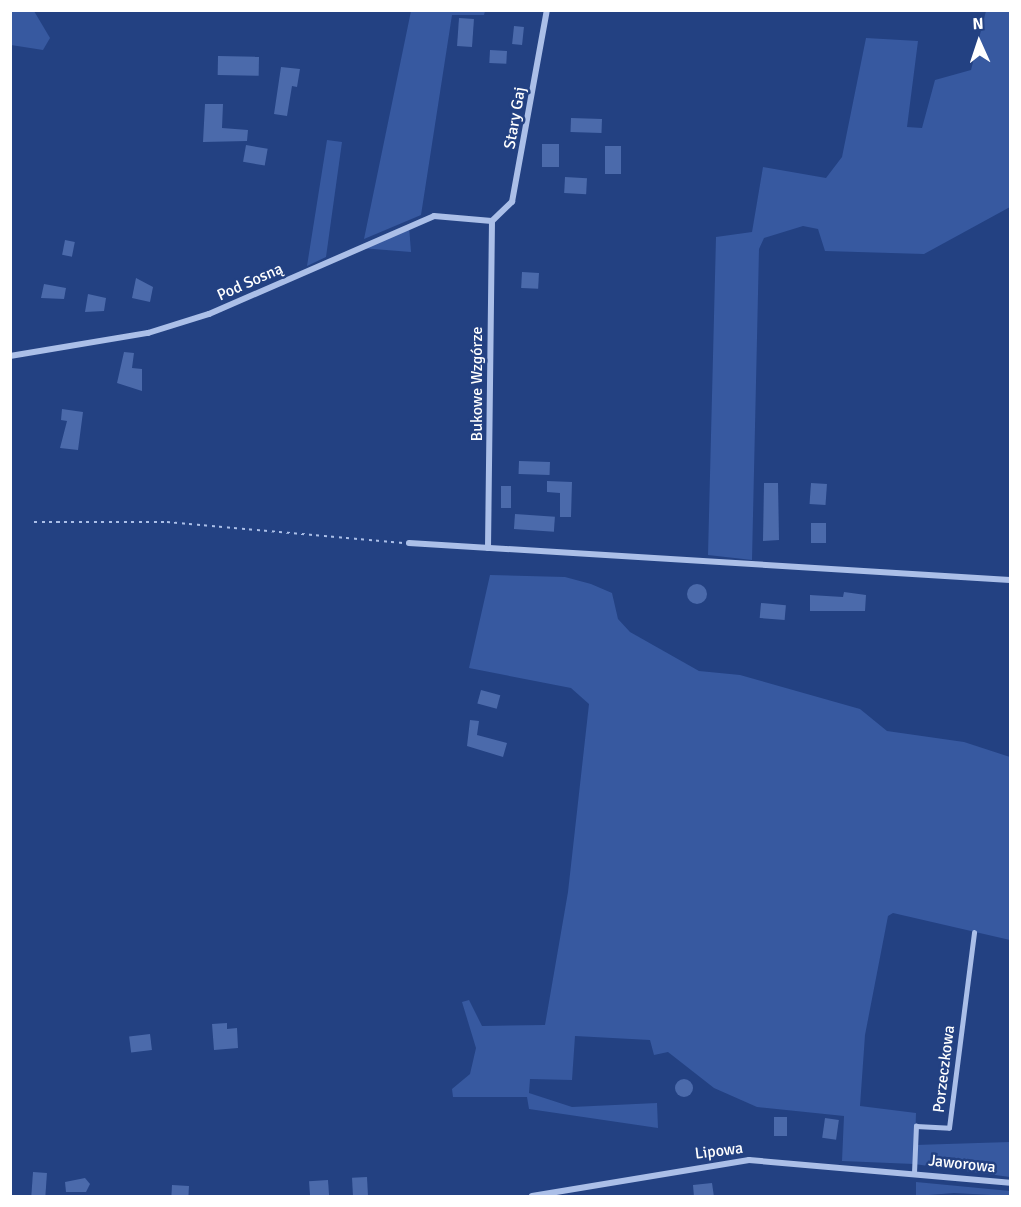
<!DOCTYPE html>
<meta charset="utf-8">
<style>
body{margin:0}
#map{position:relative;width:1021px;height:1207px;overflow:hidden;background:#234182;font-family:Signika,sans-serif}
div>[style]{position:absolute}
[style*='--x']{left:calc(var(--x)*1px);top:calc(var(--y)*1px);width:calc(var(--w)*1px);rotate:calc(var(--a)*1deg)}
.green>*{inset:0;background:#3759a0}
.building>*{inset:0;background:#4b6aab;transform-origin:0 0}
.round{border-radius:50%}
.path>*{height:2px;margin-top:-1px;transform-origin:0;background:repeating-linear-gradient(90deg,#abbfe8 0 3px,transparent 0 7.5px)}
.service>*{height:4.5px;margin:-2.25px;padding:0 2.25px;transform-origin:2.25px;border-radius:2.25px;background:#abbfe8}
.minor>*{height:6px;margin:-3px;padding:0 3px;transform-origin:3px;border-radius:3px;background:#abbfe8}
span{translate:-50% -50%;white-space:nowrap;text-align:center;line-height:1.15;-webkit-text-stroke:5px #234182;paint-order:stroke}
.street-label{font-size:16px;color:#fff}
.frame{position:absolute;inset:0;border:12px solid #fff;pointer-events:none}
.north{position:absolute;left:949px;top:12px;width:60px;height:60px;-webkit-text-stroke:4px #234182;paint-order:stroke;rotate:357deg;font-size:16px;font-weight:700;line-height:24px;text-align:center;color:#fff}
.north::after{content:'';display:block;margin:auto;width:21px;height:27px;background:#fff;clip-path:polygon(50% 0,100% 100%,50% 72%,0 100%)}
</style>
<div id="map">
<div class="green">
<div style="clip-path:polygon(10px 11px,34px 11px,50px 38px,43px 50px,11px 45px)"></div>
<div style="clip-path:polygon(411px 11px,485px 11px,484px 15px,452px 15px,421px 215px,364px 239px)"></div>
<div style="clip-path:polygon(986px 11px,1010px 11px,1010px 207px,924px 254px,825px 251px,818px 229px,803px 226px,764px 238px,759px 249px,752px 560px,708px 555px,716px 237px,752px 232px,763px 167px,826px 178px,842px 157px,866px 38px,918px 41px,907px 127px,922px 128px,935px 80px,971px 70px)"></div>
<div style="clip-path:polygon(327px 140px,342px 142px,326px 257px,307px 266px)"></div>
<div style="clip-path:polygon(409px 226px,411px 252px,361px 248px)"></div>
<div style="clip-path:polygon(490px 575px,565px 577px,591px 584px,612px 593px,618px 619px,630px 632px,699px 671px,740px 675px,860px 709px,887px 731px,964px 742px,1010px 757px,1010px 940px,893px 913px,888px 916px,865px 1035px,860px 1106px,916px 1113px,915px 1145px,1010px 1142px,1010px 1177px,914px 1164px,842px 1161px,844px 1116px,757px 1107px,714px 1088px,668px 1052px,654px 1055px,650px 1040px,575px 1036px,572px 1080px,530px 1079px,529px 1093px,572px 1107px,657px 1103px,658px 1128px,529px 1109px,527px 1097px,453px 1097px,452px 1089px,470px 1074px,476px 1048px,462px 1002px,469px 1000px,482px 1026px,545px 1025px,568px 892px,589px 704px,571px 688px,469px 668px)"></div>
<div style="clip-path:polygon(916px 1182px,1010px 1191px,1010px 1196px,954px 1193px,916px 1196px)"></div>
</div>
<div class="building">
<div style="left:459px;top:18px;width:15px;height:28px;rotate:4deg"></div>
<div style="left:514px;top:26px;width:10px;height:18px;rotate:6deg"></div>
<div style="left:490px;top:50px;width:17px;height:13px;rotate:3deg"></div>
<div style="left:218px;top:56px;width:41px;height:19px;rotate:1deg"></div>
<div style="clip-path:polygon(281px 67px,300px 69px,297px 87px,292px 86px,287px 116px,274px 114px)"></div>
<div style="clip-path:polygon(205px 104px,223px 104px,222px 128px,248px 130px,247px 141px,203px 142px)"></div>
<div style="left:571px;top:118px;width:31px;height:14px;rotate:2deg"></div>
<div style="left:542px;top:144px;width:17px;height:23px"></div>
<div style="left:246px;top:145px;width:22px;height:17px;rotate:10deg"></div>
<div style="left:605px;top:146px;width:16px;height:28px"></div>
<div style="left:565px;top:177px;width:22px;height:16px;rotate:3deg"></div>
<div style="left:65px;top:240px;width:10px;height:15px;rotate:11deg"></div>
<div style="left:522px;top:272px;width:17px;height:16px;rotate:3deg"></div>
<div style="clip-path:polygon(136px 278px,153px 287px,150px 302px,132px 298px)"></div>
<div style="clip-path:polygon(44px 284px,66px 288px,64px 299px,41px 298px)"></div>
<div style="clip-path:polygon(88px 294px,106px 298px,104px 311px,85px 312px)"></div>
<div style="clip-path:polygon(124px 352px,134px 353px,132px 368px,142px 369px,142px 391px,117px 383px)"></div>
<div style="clip-path:polygon(62px 409px,83px 412px,78px 450px,60px 448px,67px 421px,61px 420px)"></div>
<div style="left:519px;top:461px;width:31px;height:13px;rotate:2deg"></div>
<div style="clip-path:polygon(547px 481px,572px 482px,571px 517px,560px 517px,560px 493px,547px 492px)"></div>
<div style="clip-path:polygon(764px 483px,778px 483px,779px 540px,763px 541px)"></div>
<div style="left:811px;top:483px;width:16px;height:21px;rotate:4deg"></div>
<div style="left:501px;top:486px;width:10px;height:22px"></div>
<div style="left:515px;top:514px;width:40px;height:15px;rotate:4deg"></div>
<div style="left:811px;top:523px;width:15px;height:20px"></div>
<div class="round" style="left:687px;top:584px;width:20px;height:20px"></div>
<div style="clip-path:polygon(844px 592px,866px 595px,865px 611px,810px 611px,810px 595px,843px 597px)"></div>
<div style="left:761px;top:603px;width:25px;height:15px;rotate:5deg"></div>
<div style="left:481px;top:690px;width:20px;height:14px;rotate:15deg"></div>
<div style="clip-path:polygon(470px 720px,479px 721px,477px 735px,507px 743px,503px 757px,467px 746px)"></div>
<div style="clip-path:polygon(227px 1023px,227px 1029px,237px 1028px,238px 1048px,214px 1050px,212px 1024px)"></div>
<div style="left:150px;top:1034px;width:16px;height:21px;rotate:83deg"></div>
<div class="round" style="left:675px;top:1079px;width:18px;height:18px"></div>
<div style="left:774px;top:1117px;width:13px;height:19px"></div>
<div style="left:825px;top:1118px;width:14px;height:20px;rotate:8deg"></div>
<div style="left:33px;top:1172px;width:14px;height:23px;rotate:4deg"></div>
<div style="left:367px;top:1177px;width:20px;height:15px;rotate:87deg"></div>
<div style="clip-path:polygon(85px 1178px,90px 1184px,86px 1192px,66px 1192px,65px 1182px)"></div>
<div style="left:328px;top:1180px;width:16px;height:19px;rotate:86deg"></div>
<div style="clip-path:polygon(712px 1183px,714px 1197px,694px 1197px,693px 1185px)"></div>
<div style="left:172px;top:1185px;width:17px;height:12px;rotate:3deg"></div>
</div>
<div class="path">
<div style="--x:34;--y:522;--w:133;--a:0"></div>
<div style="--x:167;--y:522;--w:237;--a:5.1"></div>
</div>
<div class="service">
<div style="--x:914;--y:1173;--w:47;--a:-87.6"></div>
<div style="--x:916;--y:1126;--w:33;--a:3"></div>
<div style="--x:949;--y:1128;--w:197;--a:-82.7"></div>
</div>
<div class="minor">
<div style="--x:492;--y:221;--w:28;--a:-44"></div>
<div style="--x:512;--y:202;--w:195;--a:-79.7"></div>
<div style="--x:10;--y:356;--w:140;--a:-9.5"></div>
<div style="--x:148;--y:333;--w:64;--a:-17.3"></div>
<div style="--x:209;--y:314;--w:245;--a:-23.5"></div>
<div style="--x:434;--y:216;--w:58;--a:4.9"></div>
<div style="--x:409;--y:543;--w:602;--a:3.52"></div>
<div style="--x:488;--y:548;--w:327;--a:-89.3"></div>
<div style="--x:532;--y:1196;--w:220;--a:-9.4"></div>
<div style="--x:749;--y:1160;--w:262;--a:5"></div>
</div>
<div class="street-label">
<span style="left:515px;top:118px;rotate:-80deg">Stary Gaj</span>
<span style="left:250px;top:282px;rotate:-24deg">Pod Sosną</span>
<span style="left:477px;top:384px;rotate:-90deg">Bukowe Wzgórze</span>
<span style="left:944px;top:1069px;rotate:-83deg">Porzeczkowa</span>
<span style="left:719px;top:1151px;rotate:-7deg">Lipowa</span>
<span style="left:962px;top:1164px;rotate:6deg">Jaworowa</span>
</div>
<div class="frame"></div>
<div class="north">N</div>
</div>
